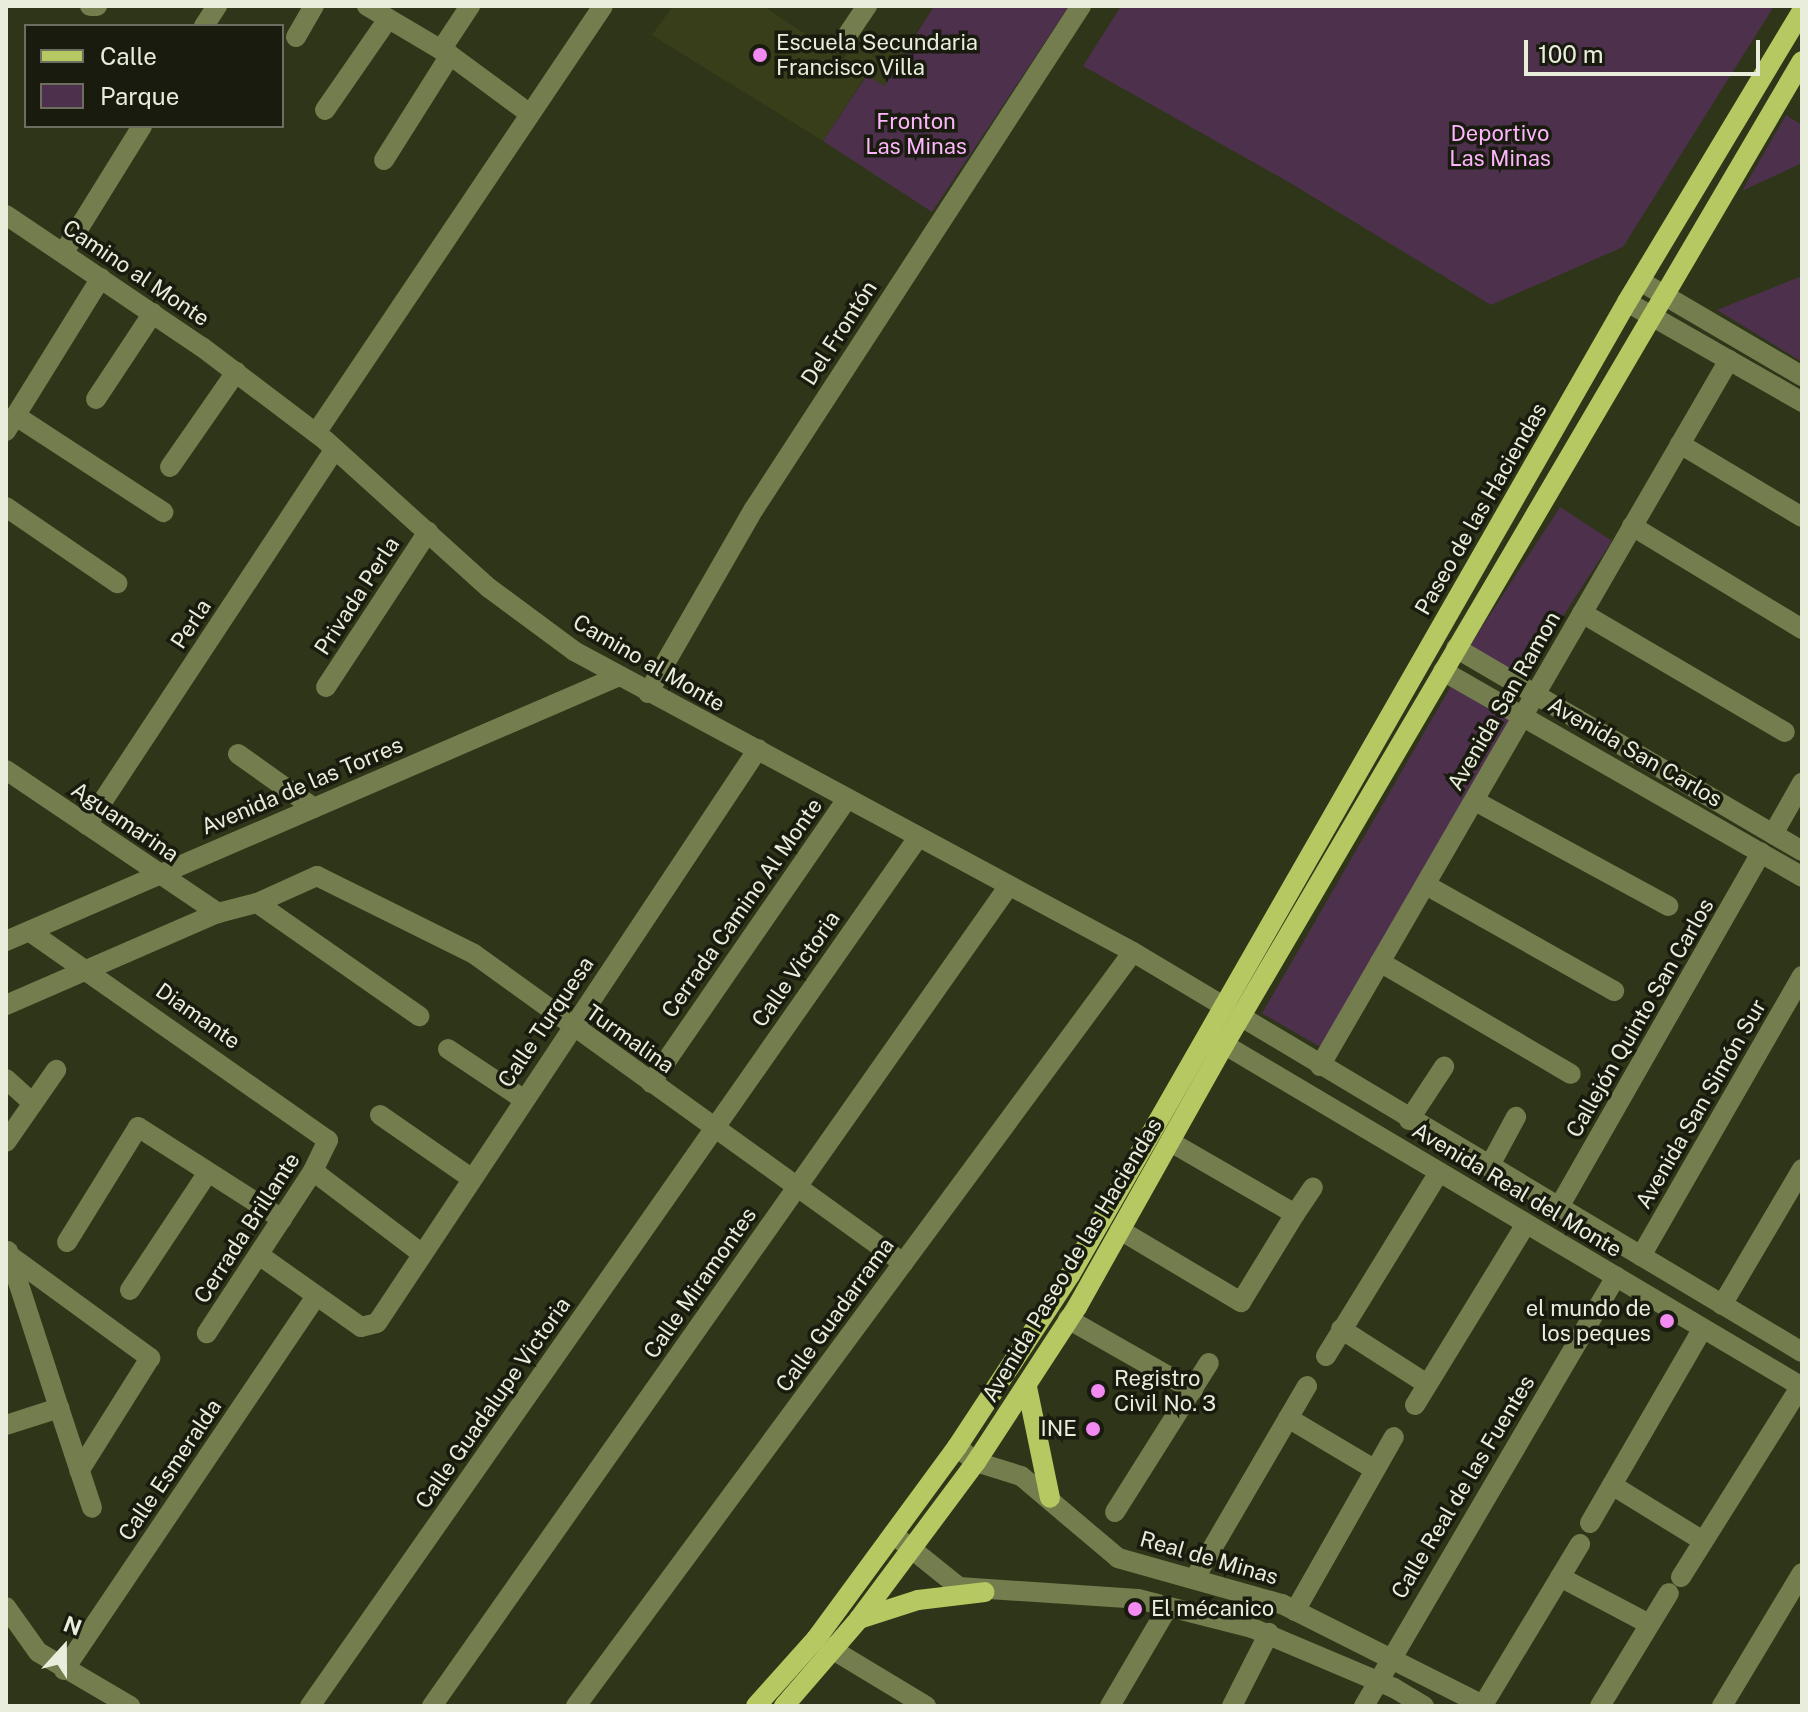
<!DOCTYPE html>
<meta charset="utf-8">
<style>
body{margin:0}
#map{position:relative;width:1808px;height:1712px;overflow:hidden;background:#2f3518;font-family:"Public Sans",sans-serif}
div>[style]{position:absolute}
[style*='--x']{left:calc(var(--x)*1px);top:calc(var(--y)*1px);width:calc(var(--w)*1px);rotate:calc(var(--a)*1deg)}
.built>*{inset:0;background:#383e1a}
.green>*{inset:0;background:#4c304c;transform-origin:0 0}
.minor>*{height:20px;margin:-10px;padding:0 10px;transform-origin:10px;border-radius:10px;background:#737d4e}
.major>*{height:20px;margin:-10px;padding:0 10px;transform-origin:10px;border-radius:10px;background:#b5c862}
.dots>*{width:22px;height:22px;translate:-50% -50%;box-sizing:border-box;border:4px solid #181b0e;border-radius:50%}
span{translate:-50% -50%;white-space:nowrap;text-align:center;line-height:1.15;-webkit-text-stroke:7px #181b0e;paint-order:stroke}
.poi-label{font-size:22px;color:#e9eedc}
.left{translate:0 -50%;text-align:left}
.right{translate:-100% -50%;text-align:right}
.park-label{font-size:22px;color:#fdb5fc}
.street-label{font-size:22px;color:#e9eedc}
.frame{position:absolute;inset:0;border:8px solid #e9eedc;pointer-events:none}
.legend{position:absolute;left:24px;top:24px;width:260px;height:104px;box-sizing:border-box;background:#181b0e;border:2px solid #6c6f60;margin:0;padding:10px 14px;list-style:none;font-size:24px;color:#e9eedc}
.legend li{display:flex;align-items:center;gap:16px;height:40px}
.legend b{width:40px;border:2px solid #6c6f60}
.north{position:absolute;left:24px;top:1608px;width:80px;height:80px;-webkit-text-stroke:6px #181b0e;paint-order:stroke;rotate:21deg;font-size:22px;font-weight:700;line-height:32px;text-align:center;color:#e9eedc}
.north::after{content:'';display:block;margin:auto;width:28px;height:36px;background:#e9eedc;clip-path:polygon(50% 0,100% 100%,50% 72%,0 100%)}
.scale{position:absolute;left:1524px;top:40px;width:236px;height:36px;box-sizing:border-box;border:4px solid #e9eedc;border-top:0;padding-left:10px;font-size:24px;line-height:28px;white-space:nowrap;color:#e9eedc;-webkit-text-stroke:6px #181b0e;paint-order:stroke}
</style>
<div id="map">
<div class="built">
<div style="clip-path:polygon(673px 6px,763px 6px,843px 59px,866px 29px,905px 53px,884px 87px,866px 75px,823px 141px,652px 35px)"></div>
</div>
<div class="green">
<div style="clip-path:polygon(934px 6px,1069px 6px,932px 212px,823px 141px,867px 75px,884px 86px)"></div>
<div style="clip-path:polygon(1121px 6px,1774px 6px,1623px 247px,1491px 305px,1292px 184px,1083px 66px)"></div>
<div style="clip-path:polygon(1786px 115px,1802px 125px,1802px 163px,1742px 191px)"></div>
<div style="clip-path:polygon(1802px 276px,1802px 362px,1717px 310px)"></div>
<div style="left:1560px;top:507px;width:62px;height:166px;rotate:33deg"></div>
<div style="left:1451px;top:686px;width:69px;height:378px;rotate:30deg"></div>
</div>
<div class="minor">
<div style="--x:90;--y:6;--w:7;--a:0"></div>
<div style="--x:367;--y:6;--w:96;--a:30.6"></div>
<div style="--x:450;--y:55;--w:99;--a:36.4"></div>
<div style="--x:204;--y:26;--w:24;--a:-57"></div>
<div style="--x:296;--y:37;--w:36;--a:-60"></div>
<div style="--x:842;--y:43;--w:45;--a:-56"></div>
<div style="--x:441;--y:50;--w:53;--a:-56.6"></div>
<div style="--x:325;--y:110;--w:111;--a:-55.3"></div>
<div style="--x:384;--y:160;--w:124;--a:-57.8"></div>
<div style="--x:6;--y:215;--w:236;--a:34"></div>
<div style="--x:202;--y:347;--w:154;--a:37.1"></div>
<div style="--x:325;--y:440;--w:221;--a:42.1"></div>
<div style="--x:489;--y:588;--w:106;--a:36.5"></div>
<div style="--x:574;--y:651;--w:635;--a:28.3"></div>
<div style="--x:1133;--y:952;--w:779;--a:30.88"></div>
<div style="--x:64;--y:252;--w:148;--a:-58.2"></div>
<div style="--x:1640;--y:281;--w:188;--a:30.4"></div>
<div style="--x:1627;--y:302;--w:202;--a:29.7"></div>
<div style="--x:96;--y:399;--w:103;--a:-56.5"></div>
<div style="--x:16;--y:416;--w:176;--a:33.1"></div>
<div style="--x:6;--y:431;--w:180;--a:-58.2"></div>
<div style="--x:316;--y:433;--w:514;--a:-56.09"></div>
<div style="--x:1680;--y:444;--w:142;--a:30.9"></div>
<div style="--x:170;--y:467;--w:116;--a:-55.2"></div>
<div style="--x:6;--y:507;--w:135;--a:34.4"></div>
<div style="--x:1632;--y:526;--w:199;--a:31.2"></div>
<div style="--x:1582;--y:613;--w:235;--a:30.4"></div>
<div style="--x:1456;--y:648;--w:401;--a:30.4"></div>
<div style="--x:1443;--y:671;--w:414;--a:29.8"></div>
<div style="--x:326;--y:687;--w:186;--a:-56.7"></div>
<div style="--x:648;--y:693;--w:212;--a:-60.1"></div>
<div style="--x:754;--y:509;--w:600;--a:-56.97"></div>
<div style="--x:238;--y:754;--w:93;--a:35.4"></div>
<div style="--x:6;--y:770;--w:256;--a:34"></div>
<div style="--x:1475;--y:801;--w:220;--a:28.5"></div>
<div style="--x:87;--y:825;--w:450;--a:-56.6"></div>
<div style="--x:1773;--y:834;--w:59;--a:-60.4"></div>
<div style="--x:1426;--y:885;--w:216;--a:29.4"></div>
<div style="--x:257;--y:903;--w:198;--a:34.9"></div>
<div style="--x:29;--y:931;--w:365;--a:35"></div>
<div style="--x:328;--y:1140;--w:34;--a:116"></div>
<div style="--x:313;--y:1171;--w:194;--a:123.2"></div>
<div style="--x:6;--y:941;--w:666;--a:-23.37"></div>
<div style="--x:1380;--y:962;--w:221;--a:30.4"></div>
<div style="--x:6;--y:1005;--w:231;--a:-23.5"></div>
<div style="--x:218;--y:913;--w:40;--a:-14.4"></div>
<div style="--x:257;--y:903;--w:66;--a:-24.2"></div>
<div style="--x:317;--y:876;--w:175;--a:26.4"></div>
<div style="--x:474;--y:954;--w:529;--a:35.76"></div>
<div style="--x:1210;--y:1036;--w:688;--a:30.66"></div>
<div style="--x:448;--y:1049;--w:90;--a:33.7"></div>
<div style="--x:1320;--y:1066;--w:816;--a:-59.92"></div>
<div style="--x:6;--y:1079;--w:36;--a:42"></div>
<div style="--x:651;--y:1083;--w:344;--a:-55.4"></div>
<div style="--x:380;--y:1115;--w:111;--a:34.7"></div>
<div style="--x:1409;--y:1120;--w:64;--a:-56.6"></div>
<div style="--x:6;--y:1142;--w:88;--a:-55.2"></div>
<div style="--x:1489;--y:1167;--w:57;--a:-61.6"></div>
<div style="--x:313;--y:1171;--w:136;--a:37.2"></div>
<div style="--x:1559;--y:1207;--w:408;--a:-60.3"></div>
<div style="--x:1295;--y:1214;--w:32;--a:-56"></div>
<div style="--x:1120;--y:1230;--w:141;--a:30.8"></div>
<div style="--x:1241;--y:1302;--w:103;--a:-58.5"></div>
<div style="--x:1295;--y:1214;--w:143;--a:-149.9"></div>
<div style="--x:67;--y:1242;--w:135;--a:-58.3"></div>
<div style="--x:138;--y:1127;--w:171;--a:32.6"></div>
<div style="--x:9;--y:1255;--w:175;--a:36.1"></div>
<div style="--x:150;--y:1358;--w:133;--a:122.1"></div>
<div style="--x:259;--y:1255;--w:125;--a:35.2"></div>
<div style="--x:361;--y:1327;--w:16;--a:-14"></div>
<div style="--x:377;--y:1323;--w:689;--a:-56.43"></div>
<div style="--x:1641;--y:1256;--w:323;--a:-60.1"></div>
<div style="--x:130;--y:1290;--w:141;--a:-56.5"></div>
<div style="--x:1722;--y:1305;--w:158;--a:-59.5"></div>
<div style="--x:1068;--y:1319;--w:144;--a:29.6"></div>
<div style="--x:1341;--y:1329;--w:102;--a:32.6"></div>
<div style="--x:1326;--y:1356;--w:216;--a:-58.4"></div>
<div style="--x:1415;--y:1405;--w:212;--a:-58.5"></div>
<div style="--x:59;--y:1408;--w:105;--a:71.7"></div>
<div style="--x:1288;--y:1418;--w:100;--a:30.7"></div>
<div style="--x:6;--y:1425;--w:56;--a:-17.8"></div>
<div style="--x:59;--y:1408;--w:165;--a:-108"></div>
<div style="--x:957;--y:1447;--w:24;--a:38"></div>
<div style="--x:976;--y:1462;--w:47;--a:17.3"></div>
<div style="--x:1021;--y:1476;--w:127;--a:40.2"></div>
<div style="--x:1118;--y:1558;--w:170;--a:15.7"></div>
<div style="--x:1282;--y:1604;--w:227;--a:26.7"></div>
<div style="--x:1612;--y:1485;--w:107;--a:31.6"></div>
<div style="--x:1115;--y:1512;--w:176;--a:-57.8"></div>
<div style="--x:1590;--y:1523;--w:225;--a:-59.9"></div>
<div style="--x:893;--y:1534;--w:85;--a:38.8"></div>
<div style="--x:959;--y:1587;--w:179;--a:3.8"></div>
<div style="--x:1138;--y:1599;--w:118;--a:14.3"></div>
<div style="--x:1252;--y:1628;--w:154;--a:22.9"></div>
<div style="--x:1394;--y:1688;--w:35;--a:31"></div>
<div style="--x:1196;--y:1576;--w:220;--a:-59.7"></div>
<div style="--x:1560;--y:1577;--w:101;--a:27.8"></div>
<div style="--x:1681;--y:1577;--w:226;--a:-57.9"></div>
<div style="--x:6;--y:1607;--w:55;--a:54.6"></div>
<div style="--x:38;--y:1652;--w:107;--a:30.4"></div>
<div style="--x:1295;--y:1611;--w:200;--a:-60.4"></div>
<div style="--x:820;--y:1642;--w:124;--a:31.1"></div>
<div style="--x:64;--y:1670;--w:450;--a:-56"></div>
<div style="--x:1483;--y:1705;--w:188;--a:-58.9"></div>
<div style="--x:310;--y:1706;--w:1058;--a:-55"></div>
<div style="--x:432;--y:1706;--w:1001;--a:-54.88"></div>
<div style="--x:576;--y:1706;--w:937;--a:-53.55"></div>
<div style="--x:1110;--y:1706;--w:115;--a:-59.6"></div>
<div style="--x:1232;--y:1706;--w:82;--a:-63.1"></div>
<div style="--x:1364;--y:1706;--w:498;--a:-59.6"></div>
<div style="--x:1600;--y:1706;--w:132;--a:-58.6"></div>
<div style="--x:1722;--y:1706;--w:155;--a:-59"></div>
</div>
<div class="major">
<div style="--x:1027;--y:1387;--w:113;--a:78.3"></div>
<div style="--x:859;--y:1619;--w:62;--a:-17.9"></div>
<div style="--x:918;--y:1600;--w:67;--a:-6.8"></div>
<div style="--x:756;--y:1706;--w:90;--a:-48.2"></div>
<div style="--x:816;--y:1639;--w:238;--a:-53.7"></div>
<div style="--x:957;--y:1447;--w:206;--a:-56.7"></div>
<div style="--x:1070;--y:1275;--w:1121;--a:-60.21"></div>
<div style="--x:1627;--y:302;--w:340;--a:-59"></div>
<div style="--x:784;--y:1706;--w:115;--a:-49.2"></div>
<div style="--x:859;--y:1619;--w:196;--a:-53.3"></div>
<div style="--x:976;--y:1462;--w:185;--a:-56.9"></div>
<div style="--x:1077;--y:1307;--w:300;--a:-60.7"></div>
<div style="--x:1224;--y:1045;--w:1141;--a:-59.57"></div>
</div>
<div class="dots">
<div style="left:760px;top:55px;background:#f28af2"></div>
<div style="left:1667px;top:1321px;background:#f28af2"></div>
<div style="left:1098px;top:1391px;background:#f28af2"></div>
<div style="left:1093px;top:1429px;background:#f28af2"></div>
<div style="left:1135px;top:1609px;background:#f28af2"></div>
</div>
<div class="poi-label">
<span class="left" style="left:776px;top:55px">Escuela Secundaria<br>Francisco Villa</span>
<span class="right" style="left:1651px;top:1321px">el mundo de<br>los peques</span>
<span class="left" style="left:1114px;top:1391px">Registro<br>Civil No. 3</span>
<span class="right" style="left:1077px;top:1429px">INE</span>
<span class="left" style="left:1151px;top:1609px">El mécanico</span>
</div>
<div class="park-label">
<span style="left:916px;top:134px">Fronton<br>Las Minas</span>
<span style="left:1500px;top:146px">Deportivo<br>Las Minas</span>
</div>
<div class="street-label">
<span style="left:136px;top:273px;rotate:34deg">Camino al Monte</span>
<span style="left:839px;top:333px;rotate:-57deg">Del Frontón</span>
<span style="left:1481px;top:509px;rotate:-60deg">Paseo de las Haciendas</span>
<span style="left:357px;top:596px;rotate:-57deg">Privada Perla</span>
<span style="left:191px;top:624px;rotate:-57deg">Perla</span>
<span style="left:649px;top:663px;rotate:30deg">Camino al Monte</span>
<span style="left:1504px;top:701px;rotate:-60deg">Avenida San Ramon</span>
<span style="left:1635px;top:752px;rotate:30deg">Avenida San Carlos</span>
<span style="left:302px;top:786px;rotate:-23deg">Avenida de las Torres</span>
<span style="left:125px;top:822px;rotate:34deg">Aguamarina</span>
<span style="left:742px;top:908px;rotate:-55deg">Cerrada Camino Al Monte</span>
<span style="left:796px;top:969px;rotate:-55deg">Calle Victoria</span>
<span style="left:198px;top:1016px;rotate:35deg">Diamante</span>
<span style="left:1640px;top:1018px;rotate:-60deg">Callejón Quinto San Carlos</span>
<span style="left:546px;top:1022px;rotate:-56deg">Calle Turquesa</span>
<span style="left:630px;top:1039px;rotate:35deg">Turmalina</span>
<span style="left:1701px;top:1104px;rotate:-60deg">Avenida San Simón Sur</span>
<span style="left:1517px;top:1190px;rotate:31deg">Avenida Real del Monte</span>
<span style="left:247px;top:1228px;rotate:-57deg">Cerrada Brillante</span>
<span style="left:1072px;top:1260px;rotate:-59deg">Avenida Paseo de las Haciendas</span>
<span style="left:700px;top:1283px;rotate:-55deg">Calle Miramontes</span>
<span style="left:835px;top:1315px;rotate:-54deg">Calle Guadarrama</span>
<span style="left:493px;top:1403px;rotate:-55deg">Calle Guadalupe Victoria</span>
<span style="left:170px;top:1470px;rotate:-56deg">Calle Esmeralda</span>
<span style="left:1463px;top:1487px;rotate:-59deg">Calle Real de las Fuentes</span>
<span style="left:1209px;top:1558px;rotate:16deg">Real de Minas</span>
</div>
<div class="frame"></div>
<ul class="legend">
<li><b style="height:10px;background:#b5c862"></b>Calle</li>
<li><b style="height:22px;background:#4c304c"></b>Parque</li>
</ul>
<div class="north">N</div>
<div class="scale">100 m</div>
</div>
